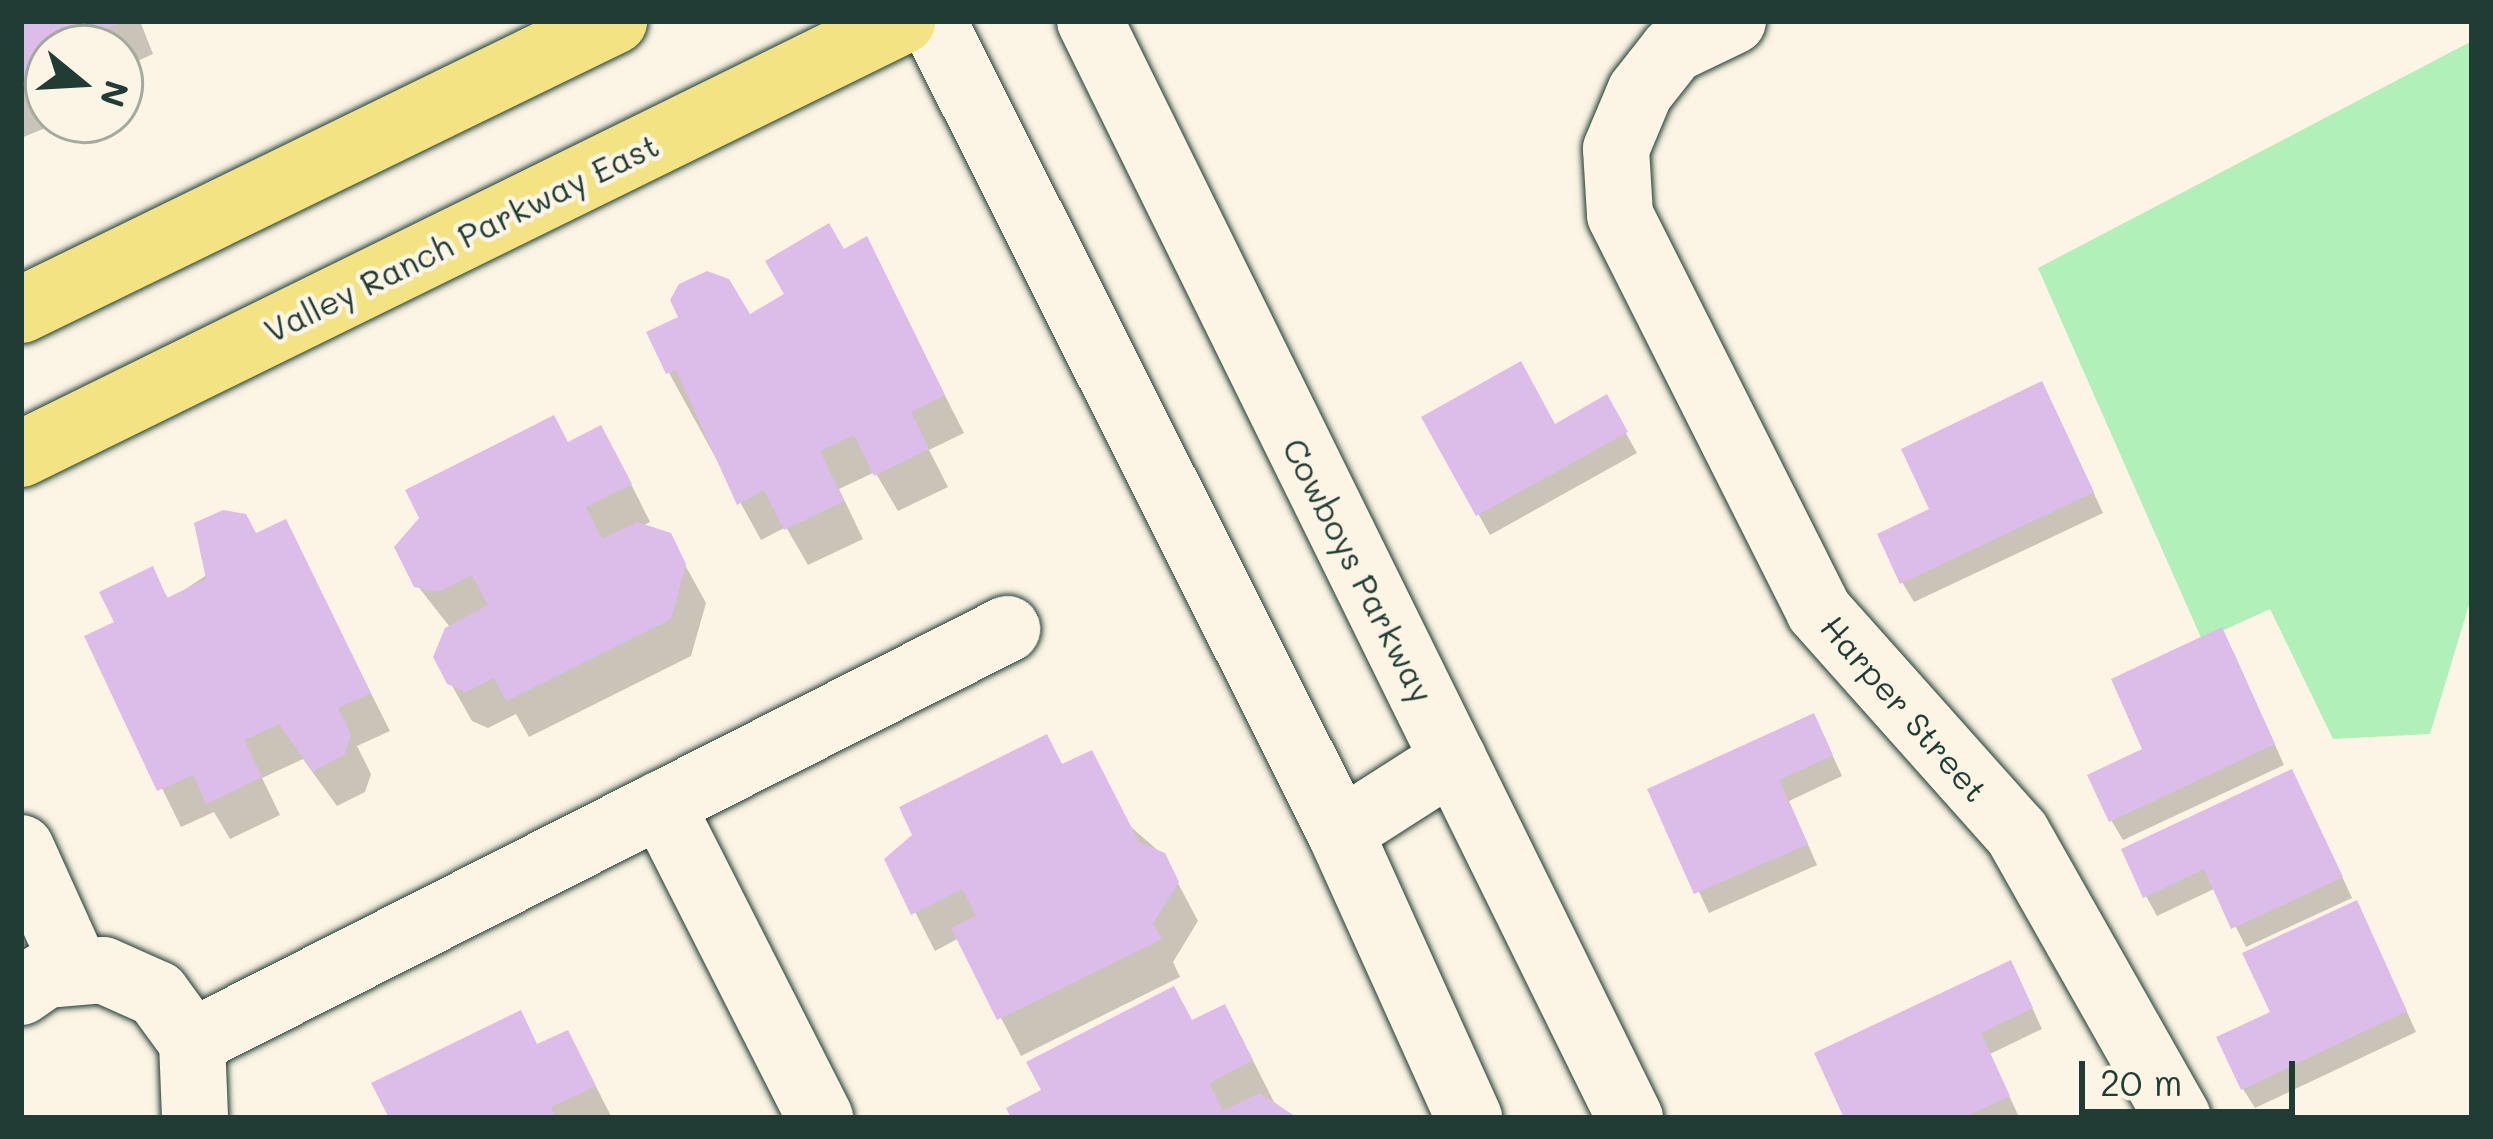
<!DOCTYPE html>
<style>
body{margin:0}
#map{position:relative;width:2493px;height:1139px;overflow:hidden;background:#fcf5e5;font-family:Mali,sans-serif}
div>[style]{position:absolute}
[style*='--x']{left:calc(var(--x)*1px);top:calc(var(--y)*1px);width:calc(var(--w)*1px);rotate:calc(var(--a)*1deg)}
.green>*{inset:0;background:#b1f0b8}
.shadow>*{inset:0;background:#0003}
.building>*{inset:0;background:#dcbdea}
.roads{filter:drop-shadow(0 0 3px #1f3d34) drop-shadow(0 0 3px #1f3d34)}
.minor>*{height:66px;margin:-33px;padding:0 33px;transform-origin:33px;border-radius:33px;background:#fcf5e5}
.major>*{height:66px;margin:-33px;padding:0 33px;transform-origin:33px;border-radius:33px;background:#f4e382}
span{translate:-50% -50%;white-space:nowrap;text-align:center;line-height:1.15;-webkit-text-stroke:9px #fcf5e5;paint-order:stroke}
.street-label{font-size:33px;color:#1f3d34}
.frame{position:absolute;inset:0;border:24px solid #1f3d34;pointer-events:none}
.north{position:absolute;left:24px;top:24px;width:120px;height:120px;box-sizing:border-box;background:#fcf5e5;border:3px solid #a4ab9e;border-radius:50%;rotate:108deg;font-size:33px;font-weight:700;line-height:48px;text-align:center;color:#1f3d34}
.north::after{content:'';display:block;margin:auto;width:42px;height:54px;background:#1f3d34;clip-path:polygon(50% 0,100% 100%,50% 72%,0 100%)}
.scale{position:absolute;left:2079px;top:1061px;width:216px;height:54px;box-sizing:border-box;border:6px solid #1f3d34;border-top:0;padding-left:15px;font-size:36px;line-height:42px;white-space:nowrap;color:#1f3d34;-webkit-text-stroke:9px #fcf5e5;paint-order:stroke}
</style>
<div id="map">
<div class="green">
<div style="clip-path:polygon(2472px 41px,2472px 595px,2430px 734px,2333px 739px,2270px 609px,2202px 640px,2038px 268px)"></div>
</div>
<div class="shadow">
<div style="clip-path:polygon(21px 21px,140px 21px,153px 54px,120px 69px,120px 48px,48px 48px,48px 120px,65px 120px,21px 138px)"></div>
<div style="clip-path:polygon(120px 74px,128px 94px,120px 97px)"></div>
<div style="clip-path:polygon(866px 240px,964px 433px,929px 450px,948px 487px,898px 511px,875px 472px,839px 489px,863px 539px,808px 565px,786px 527px,761px 540px,669px 373px)"></div>
<div style="clip-path:polygon(1606px 398px,1637px 453px,1490px 535px,1425px 418px,1554px 428px)"></div>
<div style="clip-path:polygon(2053px 405px,2103px 513px,1914px 602px,1902px 582px,1933px 511px)"></div>
<div style="clip-path:polygon(568px 446px,622px 466px,650px 522px,641px 527px,669px 536px,706px 603px,691px 656px,529px 737px,516px 714px,488px 728px,472px 721px,450px 682px,449px 626px,417px 585px)"></div>
<div style="clip-path:polygon(285px 523px,390px 731px,357px 746px,371px 774px,365px 792px,337px 806px,303px 759px,262px 778px,280px 815px,230px 839px,214px 812px,181px 827px,88px 637px,118px 624px,151px 569px,169px 600px)"></div>
<div style="clip-path:polygon(2233px 651px,2284px 765px,2123px 840px,2111px 820px,2146px 750px)"></div>
<div style="clip-path:polygon(1824px 737px,1842px 776px,1789px 801px,1817px 865px,1709px 913px,1651px 790px)"></div>
<div style="clip-path:polygon(1063px 767px,1163px 855px,1198px 921px,1173px 962px,1180px 977px,1021px 1056px,959px 938px,935px 951px,888px 859px)"></div>
<div style="clip-path:polygon(2303px 793px,2352px 898px,2246px 947px,2216px 888px,2157px 916px,2146px 896px)"></div>
<div style="clip-path:polygon(2367px 924px,2416px 1032px,2255px 1108px,2243px 1089px,2274px 1014px)"></div>
<div style="clip-path:polygon(2021px 984px,2042px 1029px,1990px 1054px,2019px 1117px,1847px 1118px)"></div>
<div style="clip-path:polygon(1193px 1023px,1245px 1045px,1274px 1102px,1295px 1118px,1014px 1118px)"></div>
<div style="clip-path:polygon(538px 1047px,588px 1071px,612px 1118px,392px 1118px)"></div>
</div>
<div class="building">
<div style="clip-path:polygon(21px 21px,124px 21px,99px 32px,106px 48px,48px 48px,48px 81px,21px 93px)"></div>
<div style="clip-path:polygon(829px 223px,844px 249px,867px 236px,945px 395px,911px 412px,929px 449px,874px 476px,854px 435px,820px 451px,844px 501px,784px 530px,764px 490px,737px 505px,676px 370px,666px 374px,646px 332px,678px 317px,670px 300px,679px 284px,707px 271px,729px 279px,750px 314px,784px 294px,765px 261px)"></div>
<div style="clip-path:polygon(1521px 361px,1555px 424px,1607px 394px,1628px 432px,1476px 516px,1421px 417px)"></div>
<div style="clip-path:polygon(2042px 381px,2094px 492px,1900px 584px,1877px 534px,1929px 509px,1901px 449px)"></div>
<div style="clip-path:polygon(554px 415px,568px 442px,601px 425px,632px 484px,586px 507px,602px 539px,637px 522px,671px 533px,686px 564px,671px 619px,506px 701px,494px 678px,466px 692px,447px 684px,433px 657px,445px 628px,488px 605px,472px 575px,438px 592px,414px 587px,394px 547px,419px 518px,405px 490px)"></div>
<div style="clip-path:polygon(223px 510px,246px 514px,256px 533px,286px 519px,371px 693px,338px 708px,351px 734px,345px 754px,313px 771px,279px 724px,244px 740px,262px 777px,206px 804px,193px 775px,157px 791px,84px 636px,114px 622px,99px 592px,153px 566px,167px 598px,206px 579px,194px 523px)"></div>
<div style="clip-path:polygon(2222px 627px,2275px 744px,2109px 822px,2087px 775px,2142px 749px,2111px 679px)"></div>
<div style="clip-path:polygon(1814px 713px,1833px 755px,1779px 780px,1808px 844px,1694px 894px,1647px 789px)"></div>
<div style="clip-path:polygon(1047px 734px,1062px 764px,1092px 750px,1139px 842px,1165px 853px,1179px 882px,1153px 923px,1162px 939px,997px 1020px,951px 928px,976px 916px,962px 889px,911px 915px,884px 859px,912px 835px,899px 807px)"></div>
<div style="clip-path:polygon(2292px 769px,2343px 877px,2231px 929px,2204px 869px,2143px 898px,2121px 849px)"></div>
<div style="clip-path:polygon(2357px 900px,2407px 1011px,2241px 1090px,2216px 1037px,2270px 1012px,2242px 953px)"></div>
<div style="clip-path:polygon(2011px 960px,2033px 1008px,1981px 1033px,2010px 1096px,1962px 1118px,1844px 1118px,1814px 1053px)"></div>
<div style="clip-path:polygon(1174px 986px,1192px 1020px,1225px 1004px,1253px 1060px,1209px 1083px,1223px 1111px,1259px 1093px,1298px 1118px,1011px 1118px,1006px 1108px,1041px 1090px,1026px 1062px)"></div>
<div style="clip-path:polygon(521px 1010px,537px 1044px,568px 1030px,596px 1086px,551px 1107px,556px 1118px,389px 1118px,371px 1083px)"></div>
</div>
<div class="roads">
<div class="minor">
<div style="--x:933;--y:21;--w:907;--a:63.35"></div>
<div style="--x:1340;--y:832;--w:314;--a:65.7"></div>
<div style="--x:1090;--y:21;--w:1223;--a:63.79"></div>
<div style="--x:1733;--y:21;--w:67;--a:154.2"></div>
<div style="--x:1673;--y:50;--w:53;--a:128.2"></div>
<div style="--x:1640;--y:92;--w:62;--a:112.8"></div>
<div style="--x:1616;--y:149;--w:66;--a:86.5"></div>
<div style="--x:1620;--y:215;--w:443;--a:63.3"></div>
<div style="--x:1819;--y:611;--w:297;--a:48.3"></div>
<div style="--x:2017;--y:833;--w:327;--a:60.5"></div>
<div style="--x:661;--y:804;--w:352;--a:63.1"></div>
<div style="--x:1340;--y:832;--w:135;--a:-32.6"></div>
<div style="--x:21;--y:848;--w:136;--a:65.7"></div>
<div style="--x:21;--y:992;--w:29;--a:-35"></div>
<div style="--x:45;--y:975;--w:58;--a:-4.9"></div>
<div style="--x:103;--y:970;--w:59;--a:24"></div>
<div style="--x:157;--y:994;--w:59;--a:53.9"></div>
<div style="--x:192;--y:1042;--w:76;--a:87.7"></div>
<div style="--x:192;--y:1042;--w:914;--a:-26.87"></div>
</div>
<div class="major">
<div style="--x:21;--y:310;--w:660;--a:-25.98"></div>
<div style="--x:21;--y:454;--w:982;--a:-26.17"></div>
</div>
</div>
<div class="street-label">
<span style="left:461px;top:237px;rotate:-26deg">Valley Ranch Parkway East</span>
<span style="left:1359px;top:570px;rotate:63deg">Cowboys Parkway</span>
<span style="left:1905px;top:708px;rotate:49deg">Harper Street</span>
</div>
<div class="frame"></div>
<div class="north">N</div>
<div class="scale">20 m</div>
</div>
